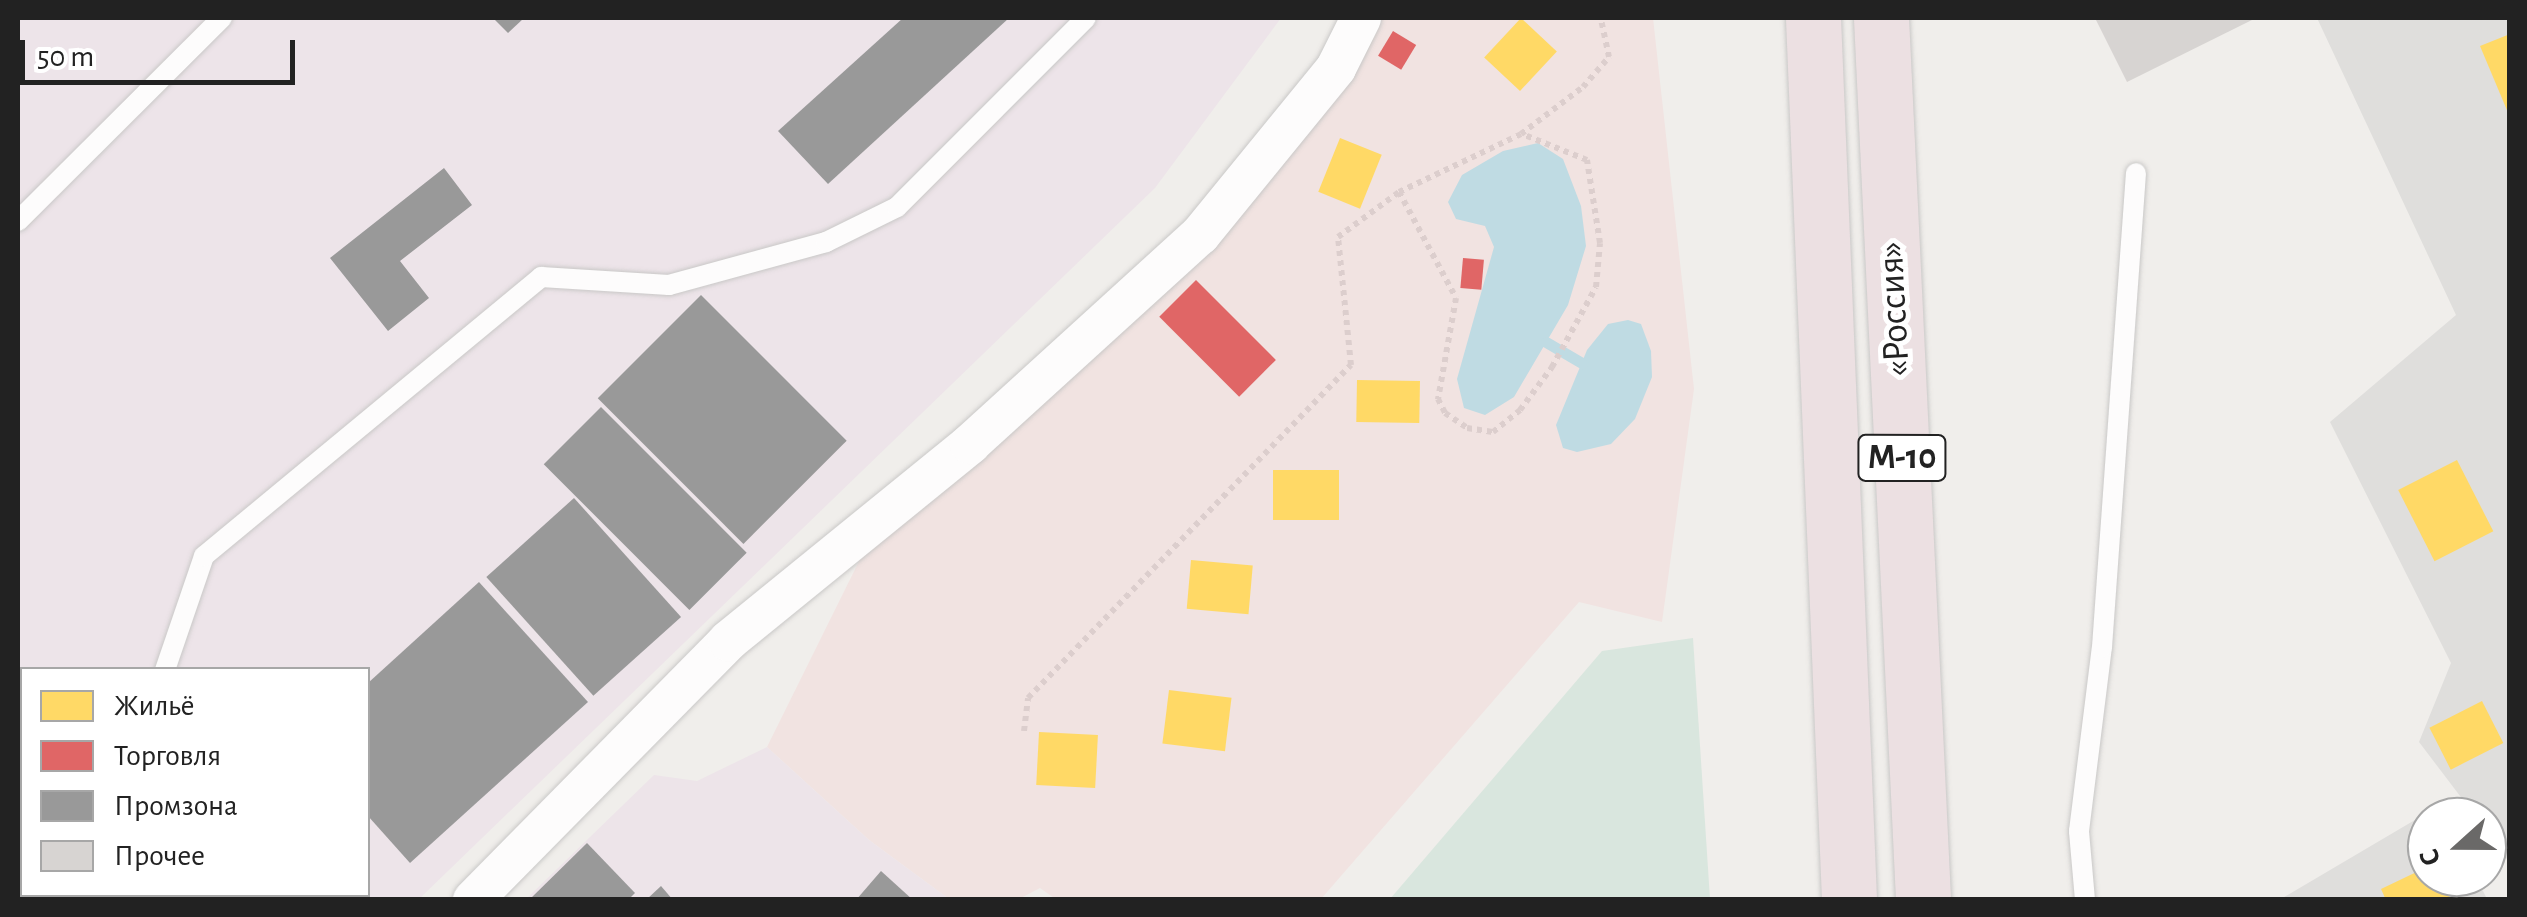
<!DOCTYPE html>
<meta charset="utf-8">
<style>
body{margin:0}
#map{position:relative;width:2527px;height:917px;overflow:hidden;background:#f0eeeb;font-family:"Alegreya Sans",sans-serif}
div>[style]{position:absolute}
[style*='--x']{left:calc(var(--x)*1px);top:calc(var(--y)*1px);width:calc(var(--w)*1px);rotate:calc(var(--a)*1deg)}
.residential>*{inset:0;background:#dfdedc}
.commercial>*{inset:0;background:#f1e3e1}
.industrial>*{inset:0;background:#ede4e9}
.wetland>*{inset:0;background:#d9e6de}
.water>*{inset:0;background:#bfdbe3}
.homes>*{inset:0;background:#ffd966;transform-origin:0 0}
.shops>*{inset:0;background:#e06666;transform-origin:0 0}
.industry>*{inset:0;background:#999;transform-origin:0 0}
.stream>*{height:11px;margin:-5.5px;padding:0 5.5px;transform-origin:5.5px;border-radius:5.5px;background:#bfdbe3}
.building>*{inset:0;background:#d7d4d2}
.path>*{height:6px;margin-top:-3px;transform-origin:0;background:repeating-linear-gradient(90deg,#dccecd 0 5px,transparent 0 10px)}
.roads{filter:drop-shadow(0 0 2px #c9c8c7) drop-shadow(0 0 2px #c9c8c7)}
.lane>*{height:20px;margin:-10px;padding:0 10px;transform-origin:10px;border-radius:10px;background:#fdfcfc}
.street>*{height:40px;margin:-20px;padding:0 20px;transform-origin:20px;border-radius:20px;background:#fdfcfc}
.highway>*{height:55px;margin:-27.5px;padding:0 27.5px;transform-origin:27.5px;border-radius:27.5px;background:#ece0e2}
span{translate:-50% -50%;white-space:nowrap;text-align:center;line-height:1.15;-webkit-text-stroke:10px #fff;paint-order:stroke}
.shield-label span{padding:2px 8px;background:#fff;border:2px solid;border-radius:8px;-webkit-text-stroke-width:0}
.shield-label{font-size:35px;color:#222;font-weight:700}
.street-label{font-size:38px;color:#222}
.frame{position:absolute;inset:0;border:20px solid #222;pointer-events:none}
.legend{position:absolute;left:20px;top:667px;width:350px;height:230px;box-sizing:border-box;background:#fff;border:2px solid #a7a7a7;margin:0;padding:12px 18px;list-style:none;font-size:30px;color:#222}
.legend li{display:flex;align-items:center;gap:20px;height:50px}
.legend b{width:50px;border:2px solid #a7a7a7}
.north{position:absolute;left:2407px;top:797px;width:100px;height:100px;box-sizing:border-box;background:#fff;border:2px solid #a7a7a7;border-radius:50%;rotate:249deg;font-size:28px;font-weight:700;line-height:40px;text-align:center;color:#222}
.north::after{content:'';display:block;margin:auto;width:35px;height:45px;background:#6a6968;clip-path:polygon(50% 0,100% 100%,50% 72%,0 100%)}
.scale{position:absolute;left:20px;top:40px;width:275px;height:45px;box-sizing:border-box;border:5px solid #222;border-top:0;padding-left:12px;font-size:30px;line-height:35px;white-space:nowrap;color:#222;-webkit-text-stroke:8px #fff;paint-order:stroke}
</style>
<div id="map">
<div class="residential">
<div style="clip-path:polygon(2317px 18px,2509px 18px,2509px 862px,2487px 832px,2487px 817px,2476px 817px,2419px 742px,2451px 663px,2330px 422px,2456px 315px)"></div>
<div style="clip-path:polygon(2442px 804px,2448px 817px,2427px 817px,2427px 877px,2476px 877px,2487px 899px,2279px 900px)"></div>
</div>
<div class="commercial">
<div style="clip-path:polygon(1346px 18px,1653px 18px,1694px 389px,1662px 622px,1579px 602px,1321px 899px,1057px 900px,1040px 888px,1019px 899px,949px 899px,869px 840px,767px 747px,876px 527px,1200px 235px)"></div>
</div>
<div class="industrial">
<div style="clip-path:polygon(evenodd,18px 18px,1281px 18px,1155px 188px,418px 900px,18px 899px,18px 18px,22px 670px,368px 670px,368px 894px,22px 894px,22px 670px)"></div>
<div style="clip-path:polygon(767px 747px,869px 840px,949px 899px,525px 900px,654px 775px,697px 781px)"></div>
</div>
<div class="wetland">
<div style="clip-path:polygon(1693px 638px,1710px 899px,1390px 899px,1602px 651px)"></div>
</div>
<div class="water">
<div style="clip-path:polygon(1538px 143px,1563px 159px,1581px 206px,1586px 246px,1568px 305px,1514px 397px,1485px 415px,1464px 408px,1457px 379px,1494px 247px,1485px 226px,1456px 219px,1448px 202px,1462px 175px,1503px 151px)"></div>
<div style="clip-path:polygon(1628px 320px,1641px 324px,1651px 351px,1652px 377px,1635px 419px,1611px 444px,1577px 452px,1563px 448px,1556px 425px,1587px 350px,1608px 324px)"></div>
</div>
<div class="homes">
<div style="left:1521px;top:18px;width:49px;height:54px;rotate:43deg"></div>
<div style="clip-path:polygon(2510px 34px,2510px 115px,2509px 115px,2480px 46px)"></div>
<div style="left:1340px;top:138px;width:45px;height:58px;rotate:22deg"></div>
<div style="left:1357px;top:380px;width:63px;height:42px;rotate:1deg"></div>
<div style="left:2457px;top:460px;width:80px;height:66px;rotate:63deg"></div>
<div style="left:1273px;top:470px;width:66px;height:50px"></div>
<div style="left:1191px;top:560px;width:62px;height:49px;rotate:5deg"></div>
<div style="left:1169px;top:690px;width:63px;height:54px;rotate:7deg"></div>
<div style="left:2482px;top:701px;width:47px;height:59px;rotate:63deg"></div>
<div style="left:1039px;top:732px;width:59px;height:53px;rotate:3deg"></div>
<div style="clip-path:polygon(2427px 867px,2427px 877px,2441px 877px,2451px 900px,2386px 900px,2381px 889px)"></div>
</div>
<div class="shops">
<div style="left:1393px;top:31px;width:27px;height:29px;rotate:31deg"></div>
<div style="left:1463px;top:258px;width:21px;height:30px;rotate:5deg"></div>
<div style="left:1196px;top:280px;width:113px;height:52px;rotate:45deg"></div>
</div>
<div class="industry">
<div style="clip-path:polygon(493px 18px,524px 18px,508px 33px)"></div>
<div style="clip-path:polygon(903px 18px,1009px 18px,828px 184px,778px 131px)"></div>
<div style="clip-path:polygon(444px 168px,472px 205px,400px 261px,429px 298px,388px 331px,330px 258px)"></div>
<div style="left:701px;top:295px;width:206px;height:146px;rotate:45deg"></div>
<div style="left:601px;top:407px;width:206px;height:81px;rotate:45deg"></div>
<div style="left:574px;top:498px;width:160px;height:118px;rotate:48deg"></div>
<div style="clip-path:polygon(479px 582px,588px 702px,410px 863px,368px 816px,368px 683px)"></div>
<div style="clip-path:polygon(587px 843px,635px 893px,628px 900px,529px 900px)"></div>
<div style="clip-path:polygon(881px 871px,913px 900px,856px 900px)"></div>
<div style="clip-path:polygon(661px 886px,673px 900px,646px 900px)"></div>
<div style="left:135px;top:894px;width:197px;height:8px"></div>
</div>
<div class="stream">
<div style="--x:1546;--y:342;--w:42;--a:30.3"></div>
</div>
<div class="building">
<div style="clip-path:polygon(2095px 18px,2256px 18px,2127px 82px)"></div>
</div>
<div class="path">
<div style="--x:1399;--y:192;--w:120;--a:61.7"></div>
<div style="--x:1456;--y:298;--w:103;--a:100.1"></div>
<div style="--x:1438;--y:399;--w:16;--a:63"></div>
<div style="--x:1445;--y:413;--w:27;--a:34"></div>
<div style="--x:1467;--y:428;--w:26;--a:9"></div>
<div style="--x:1493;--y:432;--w:35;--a:-39"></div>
<div style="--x:1520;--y:410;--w:54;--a:-53.3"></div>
<div style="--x:1552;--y:367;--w:91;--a:-61.2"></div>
<div style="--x:1596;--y:287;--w:44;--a:-84.8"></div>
<div style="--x:1600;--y:243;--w:84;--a:-98.9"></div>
<div style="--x:1587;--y:160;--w:70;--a:-158.2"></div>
<div style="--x:1024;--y:731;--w:33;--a:-83"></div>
<div style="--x:1028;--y:698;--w:464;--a:-45.9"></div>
<div style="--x:1351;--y:365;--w:129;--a:-95.8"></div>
<div style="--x:1338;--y:237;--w:76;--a:-36.4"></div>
<div style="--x:1399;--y:192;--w:135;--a:-25.4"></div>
<div style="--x:1521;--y:134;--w:78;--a:-37.2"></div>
<div style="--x:1583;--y:87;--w:40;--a:-49"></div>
<div style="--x:1609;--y:57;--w:40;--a:-102"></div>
</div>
<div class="roads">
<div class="lane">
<div style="--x:18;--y:221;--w:288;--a:-44.9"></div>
<div style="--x:165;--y:670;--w:120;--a:-71.1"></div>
<div style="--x:204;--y:556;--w:438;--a:-39.6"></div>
<div style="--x:541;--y:277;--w:128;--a:3.6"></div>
<div style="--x:669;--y:285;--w:163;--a:-15.3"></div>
<div style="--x:826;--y:242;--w:79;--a:-26.2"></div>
<div style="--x:897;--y:207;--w:267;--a:-45"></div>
<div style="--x:18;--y:843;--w:6;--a:-45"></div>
<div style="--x:2085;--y:900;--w:69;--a:-95"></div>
<div style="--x:2079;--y:831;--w:185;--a:-82.9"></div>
<div style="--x:2102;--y:647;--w:475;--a:-85.9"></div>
</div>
<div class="street">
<div style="--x:473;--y:900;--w:363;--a:-45.4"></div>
<div style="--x:728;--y:641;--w:312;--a:-39.1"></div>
<div style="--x:970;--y:444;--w:311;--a:-42.3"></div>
<div style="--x:1200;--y:235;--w:215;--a:-50.8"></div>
<div style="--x:1336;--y:68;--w:56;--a:-63.4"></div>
</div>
<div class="highway">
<div style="--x:1813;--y:18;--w:883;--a:87.66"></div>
<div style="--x:1881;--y:18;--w:883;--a:87.27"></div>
</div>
</div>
<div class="shield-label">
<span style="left:1902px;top:458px">М-10</span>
</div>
<div class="street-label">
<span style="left:1895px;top:309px;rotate:-93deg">«Россия»</span>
</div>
<div class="frame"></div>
<ul class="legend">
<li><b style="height:28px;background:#ffd966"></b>Жильё</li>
<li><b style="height:28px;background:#e06666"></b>Торговля</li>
<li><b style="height:28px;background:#999"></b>Промзона</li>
<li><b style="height:28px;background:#d7d4d2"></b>Прочее</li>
</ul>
<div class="north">С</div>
<div class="scale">50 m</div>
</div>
